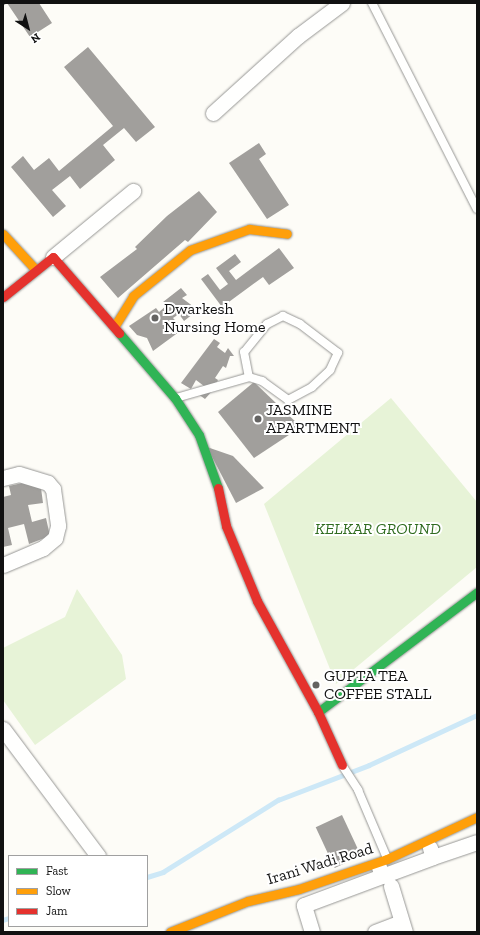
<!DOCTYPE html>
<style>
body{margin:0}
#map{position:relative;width:480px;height:935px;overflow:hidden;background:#fdfcf7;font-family:"Zilla Slab",serif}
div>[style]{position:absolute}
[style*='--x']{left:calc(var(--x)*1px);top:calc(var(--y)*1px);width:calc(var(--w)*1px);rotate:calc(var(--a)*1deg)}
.green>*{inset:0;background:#e7f3d7}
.stream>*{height:4.5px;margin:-2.25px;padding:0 2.25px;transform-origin:2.25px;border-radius:2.25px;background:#cde8f7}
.building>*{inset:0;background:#a19f9c;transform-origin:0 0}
.roads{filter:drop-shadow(0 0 1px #979795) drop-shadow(0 0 1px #979795)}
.lane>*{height:8px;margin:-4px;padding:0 4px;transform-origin:4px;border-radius:4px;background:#fffffe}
.street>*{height:15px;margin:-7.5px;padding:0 7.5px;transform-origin:7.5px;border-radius:7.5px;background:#fffffe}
.fast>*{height:9px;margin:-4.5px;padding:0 4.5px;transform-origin:4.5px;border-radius:4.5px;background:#30b455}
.slow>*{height:9px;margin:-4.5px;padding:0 4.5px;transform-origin:4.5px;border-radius:4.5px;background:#ff9f0a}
.jam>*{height:9px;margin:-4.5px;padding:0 4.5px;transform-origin:4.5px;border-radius:4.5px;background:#e5322d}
.dots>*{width:11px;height:11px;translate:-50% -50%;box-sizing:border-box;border:2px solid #fff;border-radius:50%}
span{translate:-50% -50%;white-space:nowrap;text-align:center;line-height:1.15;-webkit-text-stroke:4px #fff;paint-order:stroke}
.poi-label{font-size:16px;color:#111}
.left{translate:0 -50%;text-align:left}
.park-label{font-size:16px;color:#2f6b1f;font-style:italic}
.street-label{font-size:16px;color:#111}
.frame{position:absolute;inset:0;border:4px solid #111;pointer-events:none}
.legend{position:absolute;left:8px;top:855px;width:140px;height:72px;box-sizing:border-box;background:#fff;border:1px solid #a0a0a0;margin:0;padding:5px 7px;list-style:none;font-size:12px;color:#111}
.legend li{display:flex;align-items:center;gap:8px;height:20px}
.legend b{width:20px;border:1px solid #a0a0a0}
.north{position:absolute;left:8px;top:8px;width:40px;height:40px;-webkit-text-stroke:3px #fff;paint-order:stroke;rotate:144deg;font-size:11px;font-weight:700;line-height:16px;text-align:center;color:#111}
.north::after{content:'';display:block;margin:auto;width:14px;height:18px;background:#111;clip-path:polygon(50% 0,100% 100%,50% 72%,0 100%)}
</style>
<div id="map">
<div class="green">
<div style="clip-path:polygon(391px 398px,477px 502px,477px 567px,336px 684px,264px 504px)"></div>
<div style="clip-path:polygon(77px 589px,122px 655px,126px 679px,35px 745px,3px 700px,3px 648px,65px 617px)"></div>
</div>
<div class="stream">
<div style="--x:147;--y:877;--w:17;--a:-17"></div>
<div style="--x:163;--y:872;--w:136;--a:-32.1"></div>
<div style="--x:278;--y:800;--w:97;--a:-21"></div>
<div style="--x:369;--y:765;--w:119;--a:-24.8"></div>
<div style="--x:3;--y:920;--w:6;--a:-18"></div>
</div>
<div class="building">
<div style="clip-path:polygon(3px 3px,39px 3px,52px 23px,30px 37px,7px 3px,3px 6px)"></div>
<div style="clip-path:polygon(88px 47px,155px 127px,136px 142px,124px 128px,103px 145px,115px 160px,80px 189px,70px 176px,52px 190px,66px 206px,53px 217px,11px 167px,23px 156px,34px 170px,49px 158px,59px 171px,113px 126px,64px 67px)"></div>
<div style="clip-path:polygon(259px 143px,266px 154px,259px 159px,289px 205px,267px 219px,229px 163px)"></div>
<div style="clip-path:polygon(199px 191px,217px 212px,188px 242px,185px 240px,118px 298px,100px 277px,137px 249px,135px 247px,167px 216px)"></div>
<div style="clip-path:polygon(279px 248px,294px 268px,269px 285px,263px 277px,222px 307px,201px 279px,208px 274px,220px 290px,228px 284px,216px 268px,235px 254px,241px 262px,229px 271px,236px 280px)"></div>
<div style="clip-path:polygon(181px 288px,187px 295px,182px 298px,198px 310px,184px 321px,179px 314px,173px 318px,183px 329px,153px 351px,147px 338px,137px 335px,129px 326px,156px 308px,159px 312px,166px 306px,163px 302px)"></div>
<div style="clip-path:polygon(214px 339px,220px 343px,217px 347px,225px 353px,228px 348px,234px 356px,230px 356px,226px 368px,223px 366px,215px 378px,218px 380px,213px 390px,205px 399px,198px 394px,204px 386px,196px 380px,191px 389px,181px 383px)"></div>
<div style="clip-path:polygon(254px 382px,301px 427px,254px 458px,218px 412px)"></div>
<div style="clip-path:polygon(207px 447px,233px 456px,264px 488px,236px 503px)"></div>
<div style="clip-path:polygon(27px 482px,41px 488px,43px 503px,28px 505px,32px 522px,46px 518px,50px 536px,29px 544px,24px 524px,8px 528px,12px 545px,3px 547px,3px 497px,11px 495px,9px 486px)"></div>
<div style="left:342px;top:815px;width:45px;height:29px;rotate:65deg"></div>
</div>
<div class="roads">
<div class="lane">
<div style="--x:372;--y:3;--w:231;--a:63"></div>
<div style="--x:176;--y:398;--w:76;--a:-16"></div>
<div style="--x:249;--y:377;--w:14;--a:17"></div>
<div style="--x:262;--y:381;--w:32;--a:36"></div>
<div style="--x:288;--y:400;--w:27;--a:-28"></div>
<div style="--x:312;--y:387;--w:25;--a:-43"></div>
<div style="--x:330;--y:370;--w:19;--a:-65"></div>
<div style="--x:338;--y:353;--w:48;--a:-142.7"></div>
<div style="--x:300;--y:324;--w:19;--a:-155"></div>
<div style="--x:283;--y:316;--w:18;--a:153"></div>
<div style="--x:267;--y:324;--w:36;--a:129"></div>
<div style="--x:244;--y:352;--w:25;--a:79"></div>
<div style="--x:342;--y:765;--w:30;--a:57"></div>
<div style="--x:358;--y:790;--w:74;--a:66.9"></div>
</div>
<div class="street">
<div style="--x:213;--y:113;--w:115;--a:-42.2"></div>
<div style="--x:298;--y:36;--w:55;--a:-36.9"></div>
<div style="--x:53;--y:257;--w:104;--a:-39.5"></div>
<div style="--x:3;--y:478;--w:16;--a:-14"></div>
<div style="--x:19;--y:474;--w:30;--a:17"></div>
<div style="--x:48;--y:483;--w:8;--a:50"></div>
<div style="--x:53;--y:489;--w:37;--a:82"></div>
<div style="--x:58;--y:526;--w:12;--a:104"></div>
<div style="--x:55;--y:538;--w:16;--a:140"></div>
<div style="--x:43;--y:548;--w:43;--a:157"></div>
<div style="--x:3;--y:729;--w:159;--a:53.2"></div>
<div style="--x:430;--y:848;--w:9;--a:72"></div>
<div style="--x:433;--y:857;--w:46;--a:-18.8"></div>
<div style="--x:379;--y:867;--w:9;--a:72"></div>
<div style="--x:382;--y:876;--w:54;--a:-20.4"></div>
<div style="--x:391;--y:886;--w:48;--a:73.1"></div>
<div style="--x:312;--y:932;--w:28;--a:-107"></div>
<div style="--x:304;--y:905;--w:83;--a:-20.4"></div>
<div style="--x:375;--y:932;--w:28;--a:-21"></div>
</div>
<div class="fast">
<div style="--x:119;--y:333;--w:86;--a:49.3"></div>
<div style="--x:175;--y:398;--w:44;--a:57"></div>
<div style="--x:199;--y:435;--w:56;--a:70.3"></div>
<div style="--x:318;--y:712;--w:199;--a:-37"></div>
</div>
<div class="slow">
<div style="--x:3;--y:234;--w:49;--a:47.5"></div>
<div style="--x:114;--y:327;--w:36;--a:-58"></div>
<div style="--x:133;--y:296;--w:73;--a:-38.9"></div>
<div style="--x:190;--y:250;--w:63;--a:-19.6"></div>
<div style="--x:249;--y:229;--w:38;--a:7"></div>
<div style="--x:170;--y:932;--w:84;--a:-21.7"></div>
<div style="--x:248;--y:901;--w:52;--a:-13.2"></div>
<div style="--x:299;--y:889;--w:93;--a:-18.8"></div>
<div style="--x:387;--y:859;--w:99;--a:-25"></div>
</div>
<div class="jam">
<div style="--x:3;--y:297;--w:64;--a:-38.7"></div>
<div style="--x:53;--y:257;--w:101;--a:49"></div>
<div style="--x:218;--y:488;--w:39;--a:78"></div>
<div style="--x:226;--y:526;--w:81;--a:67.5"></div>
<div style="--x:257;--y:601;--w:127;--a:61.2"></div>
<div style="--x:318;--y:712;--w:58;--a:65.6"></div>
</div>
</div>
<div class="dots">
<div style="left:155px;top:318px;background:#646362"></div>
<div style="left:258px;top:419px;background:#646362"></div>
<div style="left:316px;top:685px;background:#646362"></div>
</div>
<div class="poi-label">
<span class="left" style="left:164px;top:318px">Dwarkesh<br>Nursing Home</span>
<span class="left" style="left:266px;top:419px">JASMINE<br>APARTMENT</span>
<span class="left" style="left:324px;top:685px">GUPTA TEA<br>COFFEE STALL</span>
</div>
<div class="park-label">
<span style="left:378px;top:529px">KELKAR GROUND</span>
</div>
<div class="street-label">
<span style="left:320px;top:864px;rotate:-17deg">Irani Wadi Road</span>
</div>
<div class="frame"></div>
<ul class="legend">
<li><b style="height:5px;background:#30b455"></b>Fast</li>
<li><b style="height:5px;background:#ff9f0a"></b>Slow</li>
<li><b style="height:5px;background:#e5322d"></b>Jam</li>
</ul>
<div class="north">N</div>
</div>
